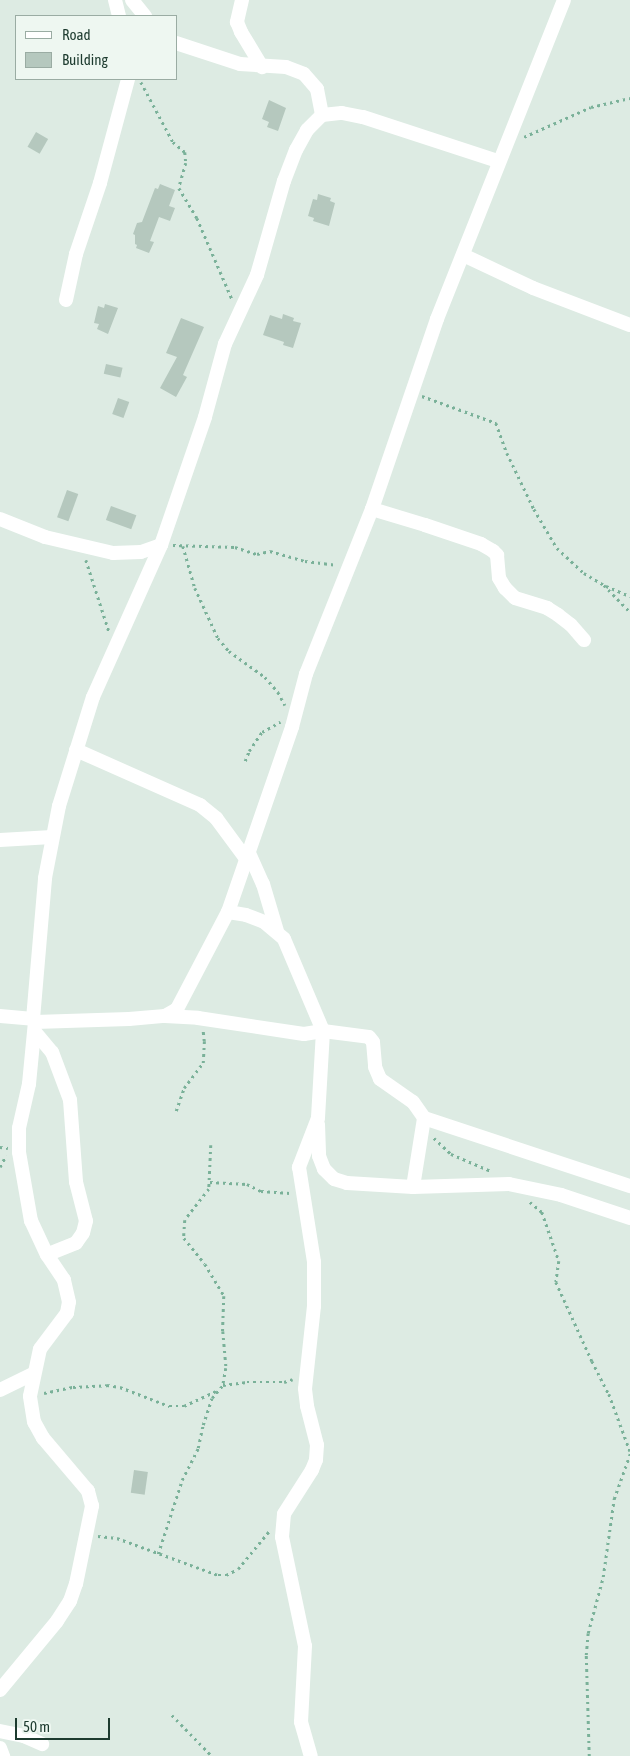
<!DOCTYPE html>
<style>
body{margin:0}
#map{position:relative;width:630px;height:1756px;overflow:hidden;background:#ddebe3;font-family:"Asap Condensed",sans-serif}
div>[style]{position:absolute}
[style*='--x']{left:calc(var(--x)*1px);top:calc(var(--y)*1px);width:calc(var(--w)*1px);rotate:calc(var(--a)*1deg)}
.building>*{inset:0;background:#b5c8be;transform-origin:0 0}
.path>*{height:2.5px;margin-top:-1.25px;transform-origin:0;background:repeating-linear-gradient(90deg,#7ab199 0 2.5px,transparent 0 6.5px)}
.minor>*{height:14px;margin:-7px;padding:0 7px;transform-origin:7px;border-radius:7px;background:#fff}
span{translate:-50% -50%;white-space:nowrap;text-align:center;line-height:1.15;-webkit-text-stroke:4px #eef7f1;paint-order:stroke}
.legend{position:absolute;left:15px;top:15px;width:162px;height:65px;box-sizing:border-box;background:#eef7f1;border:1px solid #9aaca3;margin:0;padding:6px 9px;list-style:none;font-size:15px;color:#1d3b2f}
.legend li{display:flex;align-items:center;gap:10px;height:25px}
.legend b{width:25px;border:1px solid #9aaca3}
.scale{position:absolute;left:15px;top:1718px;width:95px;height:22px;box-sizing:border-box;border:2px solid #1d3b2f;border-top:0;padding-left:6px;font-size:15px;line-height:18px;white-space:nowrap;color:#1d3b2f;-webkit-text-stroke:4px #eef7f1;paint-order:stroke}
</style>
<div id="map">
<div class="building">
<div style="clip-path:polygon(269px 100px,286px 108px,278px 131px,267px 127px,269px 122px,262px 119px)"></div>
<div style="left:36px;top:132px;width:14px;height:17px;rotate:30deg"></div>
<div style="clip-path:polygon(160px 184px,175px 190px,169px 206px,175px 208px,170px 221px,159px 217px,150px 241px,154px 242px,149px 253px,136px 248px,137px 245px,135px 244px,135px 235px,133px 234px,137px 223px,142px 222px,155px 188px,158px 189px)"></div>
<div style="clip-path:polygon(318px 194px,331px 198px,330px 201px,335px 203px,329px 226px,313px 221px,314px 218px,308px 216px,313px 199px,317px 200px)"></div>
<div style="clip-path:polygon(105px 304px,118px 308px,108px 334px,97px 329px,99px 324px,94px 323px,98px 306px,104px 308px)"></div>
<div style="clip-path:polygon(283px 314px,294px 318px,293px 321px,301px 323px,293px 348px,283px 345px,284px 342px,263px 335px,270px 315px,282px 319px)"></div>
<div style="clip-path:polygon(181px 318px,204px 327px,183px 375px,187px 377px,176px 397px,160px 388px,177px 357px,166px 353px)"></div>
<div style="left:106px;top:364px;width:17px;height:10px;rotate:13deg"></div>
<div style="left:118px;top:398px;width:12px;height:17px;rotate:20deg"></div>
<div style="left:67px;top:490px;width:12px;height:29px;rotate:20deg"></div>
<div style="left:111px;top:506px;width:27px;height:15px;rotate:20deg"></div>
<div style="left:134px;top:1470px;width:14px;height:23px;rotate:8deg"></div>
</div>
<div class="path">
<div style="--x:141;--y:82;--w:68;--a:61.9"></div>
<div style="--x:173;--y:142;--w:16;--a:40"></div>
<div style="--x:185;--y:152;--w:11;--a:85"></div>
<div style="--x:186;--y:163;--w:26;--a:106"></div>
<div style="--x:179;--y:188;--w:35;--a:59"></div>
<div style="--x:197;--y:218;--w:88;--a:66.6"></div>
<div style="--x:524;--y:137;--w:73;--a:-24.1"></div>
<div style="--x:591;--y:107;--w:40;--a:-13"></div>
<div style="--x:422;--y:396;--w:79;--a:20"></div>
<div style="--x:496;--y:423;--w:32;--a:70"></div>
<div style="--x:507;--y:453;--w:62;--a:64.3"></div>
<div style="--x:534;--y:509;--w:45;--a:59.5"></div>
<div style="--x:557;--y:548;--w:37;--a:43"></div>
<div style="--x:584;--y:573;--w:23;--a:31"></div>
<div style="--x:604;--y:585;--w:37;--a:46"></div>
<div style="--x:173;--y:545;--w:62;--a:1.8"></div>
<div style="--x:235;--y:547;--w:23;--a:18"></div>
<div style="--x:257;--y:554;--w:13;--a:-13"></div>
<div style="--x:270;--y:551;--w:36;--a:16"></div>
<div style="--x:305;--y:561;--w:31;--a:7"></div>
<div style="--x:183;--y:546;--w:44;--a:74.1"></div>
<div style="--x:195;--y:588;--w:55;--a:65.3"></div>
<div style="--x:218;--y:638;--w:17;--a:50"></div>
<div style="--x:229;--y:651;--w:44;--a:35.8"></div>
<div style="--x:265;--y:677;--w:20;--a:49"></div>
<div style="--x:278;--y:692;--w:15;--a:62"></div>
<div style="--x:86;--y:560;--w:75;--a:72.1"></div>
<div style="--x:606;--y:586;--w:26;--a:23"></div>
<div style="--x:245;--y:761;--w:11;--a:-68"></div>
<div style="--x:249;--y:751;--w:23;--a:-56"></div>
<div style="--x:262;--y:732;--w:21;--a:-29"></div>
<div style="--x:176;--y:1111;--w:24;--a:-71"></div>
<div style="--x:184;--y:1088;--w:31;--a:-53"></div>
<div style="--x:203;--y:1063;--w:22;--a:-87"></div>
<div style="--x:204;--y:1041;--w:10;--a:-96"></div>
<div style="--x:434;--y:1138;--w:23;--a:43"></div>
<div style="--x:451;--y:1154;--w:43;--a:23"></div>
<div style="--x:211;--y:1145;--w:44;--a:92.6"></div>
<div style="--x:209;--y:1189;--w:39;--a:128"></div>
<div style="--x:185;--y:1220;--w:13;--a:94"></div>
<div style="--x:184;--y:1233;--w:5;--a:90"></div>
<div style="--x:184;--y:1238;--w:33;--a:51"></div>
<div style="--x:205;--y:1264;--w:37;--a:59"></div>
<div style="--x:224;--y:1296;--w:35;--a:92"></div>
<div style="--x:223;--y:1331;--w:37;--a:85"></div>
<div style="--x:226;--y:1368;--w:17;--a:100"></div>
<div style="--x:0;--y:1147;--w:8;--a:7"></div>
<div style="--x:0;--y:1167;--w:13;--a:-63"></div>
<div style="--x:210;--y:1182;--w:37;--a:3"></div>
<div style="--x:247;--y:1184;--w:16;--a:27"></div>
<div style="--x:261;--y:1191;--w:29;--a:4"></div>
<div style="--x:530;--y:1202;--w:16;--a:40"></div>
<div style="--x:542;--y:1212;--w:52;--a:70.9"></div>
<div style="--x:559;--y:1261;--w:21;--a:98"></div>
<div style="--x:556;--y:1282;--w:87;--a:65.5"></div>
<div style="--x:592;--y:1361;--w:37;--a:63"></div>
<div style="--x:609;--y:1394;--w:61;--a:69.8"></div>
<div style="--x:44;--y:1393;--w:30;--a:-12"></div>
<div style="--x:73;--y:1387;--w:34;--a:-3"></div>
<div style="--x:107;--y:1385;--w:13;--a:9"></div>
<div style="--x:120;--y:1387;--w:53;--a:21.2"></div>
<div style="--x:169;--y:1406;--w:15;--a:0"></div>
<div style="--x:184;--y:1406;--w:38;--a:-25"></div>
<div style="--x:98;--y:1536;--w:19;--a:6"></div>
<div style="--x:117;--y:1538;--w:108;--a:20.1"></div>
<div style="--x:218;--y:1575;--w:8;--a:0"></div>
<div style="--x:226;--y:1575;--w:13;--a:-27"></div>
<div style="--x:238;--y:1569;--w:50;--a:-50.6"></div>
<div style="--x:158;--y:1554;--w:78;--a:-72"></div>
<div style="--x:182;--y:1480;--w:36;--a:-63"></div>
<div style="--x:198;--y:1448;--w:24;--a:-78"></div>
<div style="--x:203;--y:1425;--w:28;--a:-72"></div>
<div style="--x:212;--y:1398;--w:17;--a:-50"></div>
<div style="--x:223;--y:1385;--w:24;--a:-7"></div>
<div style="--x:247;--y:1382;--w:37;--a:0"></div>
<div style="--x:284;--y:1382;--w:9;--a:-18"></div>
<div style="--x:172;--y:1715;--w:57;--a:45.7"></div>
<div style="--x:589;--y:1756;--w:101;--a:-91.7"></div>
<div style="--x:586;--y:1655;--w:22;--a:-85"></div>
<div style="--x:588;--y:1633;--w:58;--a:-75"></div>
<div style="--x:603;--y:1577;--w:79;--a:-82"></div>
<div style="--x:614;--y:1499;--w:48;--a:-70.4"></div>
</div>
<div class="minor">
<div style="--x:115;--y:0;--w:16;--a:76"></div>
<div style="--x:132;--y:0;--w:21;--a:51"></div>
<div style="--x:242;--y:0;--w:23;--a:103"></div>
<div style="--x:237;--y:22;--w:11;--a:68"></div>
<div style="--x:241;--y:32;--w:41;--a:59"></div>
<div style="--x:176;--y:43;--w:67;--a:18.2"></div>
<div style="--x:240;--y:64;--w:46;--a:3.7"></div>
<div style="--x:286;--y:67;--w:19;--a:21"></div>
<div style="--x:304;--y:74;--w:20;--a:49"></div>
<div style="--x:317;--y:89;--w:26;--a:79"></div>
<div style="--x:463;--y:255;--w:77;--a:25.2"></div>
<div style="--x:533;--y:288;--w:104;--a:20.9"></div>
<div style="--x:66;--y:300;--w:47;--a:-77.7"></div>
<div style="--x:76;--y:254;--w:75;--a:-71.3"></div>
<div style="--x:100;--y:183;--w:108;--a:-74.9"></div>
<div style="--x:372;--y:509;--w:55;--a:16.8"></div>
<div style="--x:425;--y:525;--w:59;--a:18.7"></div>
<div style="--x:481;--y:544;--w:14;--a:30"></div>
<div style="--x:493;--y:551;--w:6;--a:45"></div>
<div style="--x:497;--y:555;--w:23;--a:85"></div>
<div style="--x:499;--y:578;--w:12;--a:59"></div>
<div style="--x:505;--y:588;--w:14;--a:45"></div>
<div style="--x:515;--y:598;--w:34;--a:17"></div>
<div style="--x:547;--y:608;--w:13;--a:32"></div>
<div style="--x:558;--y:615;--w:16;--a:38"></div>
<div style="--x:571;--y:625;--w:20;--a:49"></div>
<div style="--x:0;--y:519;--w:48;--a:21.8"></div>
<div style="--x:45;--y:537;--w:70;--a:13.2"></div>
<div style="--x:113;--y:553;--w:28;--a:-2"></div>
<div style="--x:141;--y:552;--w:21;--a:-19"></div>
<div style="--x:76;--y:750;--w:136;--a:23.9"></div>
<div style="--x:200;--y:805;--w:21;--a:39"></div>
<div style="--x:216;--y:818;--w:52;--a:53.6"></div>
<div style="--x:0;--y:840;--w:52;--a:-3.3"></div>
<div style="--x:249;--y:853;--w:34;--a:66"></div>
<div style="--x:263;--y:884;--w:49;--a:73.4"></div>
<div style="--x:228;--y:912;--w:18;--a:9"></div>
<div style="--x:246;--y:915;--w:19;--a:21"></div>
<div style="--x:264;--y:922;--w:26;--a:40"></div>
<div style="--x:284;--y:939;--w:100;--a:67"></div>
<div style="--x:323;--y:1031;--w:87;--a:93.3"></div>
<div style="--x:318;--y:1118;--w:53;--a:111.2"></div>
<div style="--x:299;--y:1167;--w:96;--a:81"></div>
<div style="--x:314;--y:1262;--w:44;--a:90"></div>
<div style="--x:314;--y:1306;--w:83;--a:96.2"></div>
<div style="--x:305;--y:1389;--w:17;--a:83"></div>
<div style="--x:307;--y:1406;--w:40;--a:75.6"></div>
<div style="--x:317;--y:1445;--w:15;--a:94"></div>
<div style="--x:316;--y:1460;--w:11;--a:112"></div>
<div style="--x:312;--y:1470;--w:52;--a:122.5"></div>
<div style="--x:284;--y:1514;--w:23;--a:95"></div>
<div style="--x:282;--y:1537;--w:111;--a:78.1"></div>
<div style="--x:305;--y:1646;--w:76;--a:93"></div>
<div style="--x:301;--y:1722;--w:35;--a:74"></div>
<div style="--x:0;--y:1016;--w:33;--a:5"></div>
<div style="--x:33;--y:1019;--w:4;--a:56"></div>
<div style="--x:35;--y:1022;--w:94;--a:-1.8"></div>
<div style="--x:129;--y:1019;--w:36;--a:-5"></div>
<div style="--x:165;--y:1016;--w:14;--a:-30"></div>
<div style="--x:177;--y:1009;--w:110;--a:-62.3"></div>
<div style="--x:228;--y:912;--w:196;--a:-70.9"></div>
<div style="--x:292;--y:727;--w:55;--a:-75.2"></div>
<div style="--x:306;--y:674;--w:178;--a:-68.2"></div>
<div style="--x:372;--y:509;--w:201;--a:-71.1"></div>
<div style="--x:437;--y:319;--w:343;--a:-68.3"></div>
<div style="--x:165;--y:1016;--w:33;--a:3"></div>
<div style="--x:198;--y:1018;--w:107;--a:8.6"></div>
<div style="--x:304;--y:1034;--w:19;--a:-9"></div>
<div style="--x:323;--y:1031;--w:46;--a:7.4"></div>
<div style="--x:369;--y:1037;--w:6;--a:51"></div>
<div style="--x:373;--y:1042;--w:25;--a:85"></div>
<div style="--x:375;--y:1067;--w:13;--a:67"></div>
<div style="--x:380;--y:1079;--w:40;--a:34.9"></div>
<div style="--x:413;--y:1102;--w:19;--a:55"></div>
<div style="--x:424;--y:1118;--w:217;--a:18.3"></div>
<div style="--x:33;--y:1019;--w:142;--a:-85.1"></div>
<div style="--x:45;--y:878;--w:73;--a:-79"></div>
<div style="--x:59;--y:806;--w:114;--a:-72.7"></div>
<div style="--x:93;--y:697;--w:167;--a:-65.9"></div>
<div style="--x:161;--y:545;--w:135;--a:-71"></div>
<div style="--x:205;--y:417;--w:76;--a:-74.7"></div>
<div style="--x:225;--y:344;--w:76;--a:-65.1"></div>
<div style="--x:257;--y:275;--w:98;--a:-74"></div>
<div style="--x:284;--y:181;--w:33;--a:-69"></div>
<div style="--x:296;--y:150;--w:23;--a:-61"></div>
<div style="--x:307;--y:130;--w:21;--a:-45"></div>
<div style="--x:322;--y:115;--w:20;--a:-6"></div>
<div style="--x:342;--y:113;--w:21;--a:11"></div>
<div style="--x:363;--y:117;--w:142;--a:18.1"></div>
<div style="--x:35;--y:1032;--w:26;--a:50"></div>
<div style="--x:52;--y:1052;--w:51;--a:69.4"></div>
<div style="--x:70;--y:1100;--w:82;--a:85.8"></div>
<div style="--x:76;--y:1182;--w:40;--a:75.6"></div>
<div style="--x:86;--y:1221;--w:12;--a:104"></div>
<div style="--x:83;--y:1233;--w:12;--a:125"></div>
<div style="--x:76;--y:1243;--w:31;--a:158"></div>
<div style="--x:318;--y:1124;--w:32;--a:88"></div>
<div style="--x:319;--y:1156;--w:14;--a:69"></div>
<div style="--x:324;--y:1169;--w:14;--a:45"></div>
<div style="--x:334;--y:1179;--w:14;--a:17"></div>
<div style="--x:347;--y:1183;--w:66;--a:3.5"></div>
<div style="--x:413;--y:1187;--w:96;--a:-1.8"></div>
<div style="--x:509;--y:1184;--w:53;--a:11.9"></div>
<div style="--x:561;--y:1195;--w:73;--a:18.4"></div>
<div style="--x:413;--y:1187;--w:70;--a:-80.9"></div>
<div style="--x:0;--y:1390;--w:37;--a:-26"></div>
<div style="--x:0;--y:1690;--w:89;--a:-50.4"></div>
<div style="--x:57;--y:1621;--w:24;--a:-57"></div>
<div style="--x:70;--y:1601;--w:18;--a:-71"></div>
<div style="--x:76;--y:1584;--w:80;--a:-78.4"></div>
<div style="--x:92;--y:1506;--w:16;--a:-105"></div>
<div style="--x:88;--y:1491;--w:70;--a:-130.3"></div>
<div style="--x:43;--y:1438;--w:18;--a:-119"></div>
<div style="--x:34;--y:1422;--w:26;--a:-99"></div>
<div style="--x:30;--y:1396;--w:48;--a:-78"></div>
<div style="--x:40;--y:1349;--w:45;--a:-53.1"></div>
<div style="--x:67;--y:1313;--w:11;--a:-80"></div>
<div style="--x:69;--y:1302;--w:23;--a:-103"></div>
<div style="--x:64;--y:1280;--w:30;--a:-124"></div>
<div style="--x:47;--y:1255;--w:38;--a:-115"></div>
<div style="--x:31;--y:1221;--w:70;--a:-99.9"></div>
<div style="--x:19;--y:1152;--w:24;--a:-90"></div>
<div style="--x:19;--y:1128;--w:45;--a:-77.2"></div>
<div style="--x:29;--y:1084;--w:62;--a:-84.5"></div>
<div style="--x:0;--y:1731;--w:25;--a:12"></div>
<div style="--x:24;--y:1736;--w:20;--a:24"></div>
<div style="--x:0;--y:1748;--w:9;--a:69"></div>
</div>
<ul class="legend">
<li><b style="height:6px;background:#fff"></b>Road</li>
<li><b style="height:14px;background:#b5c8be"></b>Building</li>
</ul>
<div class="scale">50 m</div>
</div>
